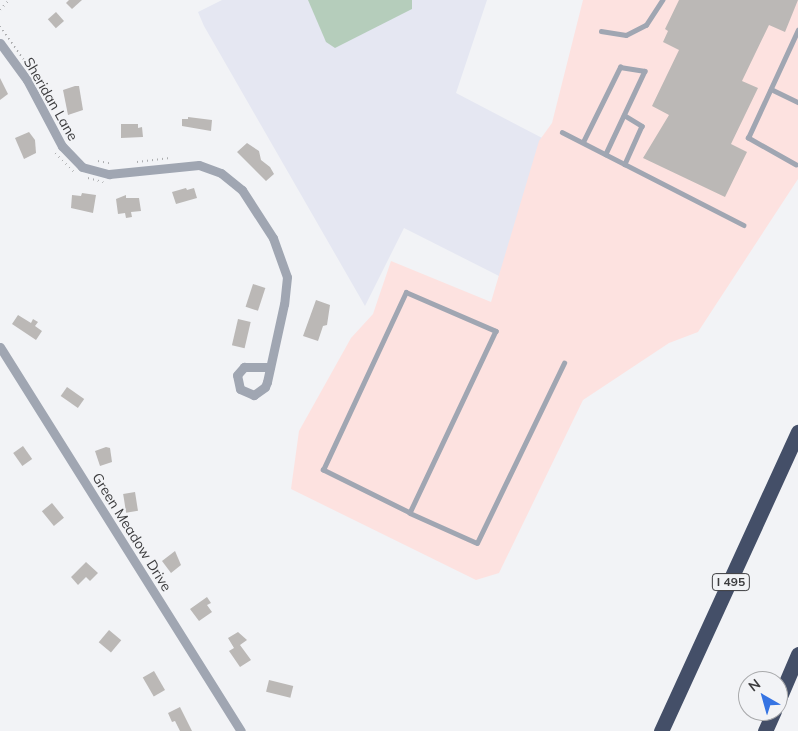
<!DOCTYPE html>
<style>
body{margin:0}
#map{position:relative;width:798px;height:731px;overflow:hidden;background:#f2f3f6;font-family:Mulish,sans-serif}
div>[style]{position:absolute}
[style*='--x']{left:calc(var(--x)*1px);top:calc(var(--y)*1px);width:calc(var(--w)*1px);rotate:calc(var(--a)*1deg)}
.built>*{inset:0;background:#e5e7f2}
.industrial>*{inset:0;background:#fde2e0}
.green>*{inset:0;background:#b5cdbb}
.building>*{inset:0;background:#bbb8b6;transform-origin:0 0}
.path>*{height:2px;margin-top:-1px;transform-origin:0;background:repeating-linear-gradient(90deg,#adaeb0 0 1px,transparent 0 5px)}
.lane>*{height:4.5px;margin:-2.25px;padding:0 2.25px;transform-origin:2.25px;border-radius:2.25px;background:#a0a6b2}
.street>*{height:9px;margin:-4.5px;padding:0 4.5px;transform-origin:4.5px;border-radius:4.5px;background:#a0a6b2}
.highway>*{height:15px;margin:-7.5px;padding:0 7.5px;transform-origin:7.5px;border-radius:7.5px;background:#444f68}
span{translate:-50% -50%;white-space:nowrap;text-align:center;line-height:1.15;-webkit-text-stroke:4px #f2f3f6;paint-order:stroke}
.shield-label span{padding:1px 4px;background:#f2f3f6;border:1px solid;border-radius:4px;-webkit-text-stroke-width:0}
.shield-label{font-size:12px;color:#3c3c3e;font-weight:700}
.street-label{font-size:14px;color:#3c3c3e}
.north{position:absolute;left:738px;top:671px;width:50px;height:50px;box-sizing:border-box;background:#f2f3f6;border:1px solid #a9aaac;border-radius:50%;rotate:322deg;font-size:14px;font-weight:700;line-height:20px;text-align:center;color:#3c3c3e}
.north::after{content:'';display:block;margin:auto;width:18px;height:22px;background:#3674e3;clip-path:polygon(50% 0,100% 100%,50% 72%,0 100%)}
</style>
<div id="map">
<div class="built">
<div style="clip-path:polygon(222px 0,487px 0,456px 93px,546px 140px,499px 276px,404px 228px,365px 306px,204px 26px,198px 12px)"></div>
</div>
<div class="industrial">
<div style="clip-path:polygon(583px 0,798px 0,798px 179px,698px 332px,669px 343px,583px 400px,499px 573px,476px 580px,291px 489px,299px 431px,351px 338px,373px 314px,391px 261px,491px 302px,539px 141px,552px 123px)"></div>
</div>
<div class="green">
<div style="clip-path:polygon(308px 0,412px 0,412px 9px,335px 48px,326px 42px)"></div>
</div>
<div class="building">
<div style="clip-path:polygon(69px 0,82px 0,72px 9px,66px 3px)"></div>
<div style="clip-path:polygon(679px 0,798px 0,785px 32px,769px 25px,742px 81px,758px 88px,731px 144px,747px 152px,725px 197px,643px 158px,669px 115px,652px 106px,679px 50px,663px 42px,668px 31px,665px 29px)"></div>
<div style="left:56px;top:12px;width:12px;height:11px;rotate:48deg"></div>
<div style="clip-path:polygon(0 78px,8px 94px,0 100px)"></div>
<div style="clip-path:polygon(75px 86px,79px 86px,83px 110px,68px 115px,63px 90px)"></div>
<div style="clip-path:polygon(188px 117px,212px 120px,211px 131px,182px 126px,182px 119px,188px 119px)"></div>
<div style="clip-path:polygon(121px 124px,138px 124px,138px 128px,142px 127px,143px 137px,121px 138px)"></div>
<div style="clip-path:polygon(29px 132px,35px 140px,36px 153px,24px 159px,15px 138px)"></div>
<div style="clip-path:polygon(247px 143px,259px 151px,261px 160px,270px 167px,274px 174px,266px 181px,237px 152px)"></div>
<div style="clip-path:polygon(186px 188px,187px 190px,194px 188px,197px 198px,176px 204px,172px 192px)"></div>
<div style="clip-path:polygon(82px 193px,96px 195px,93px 213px,71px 208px,72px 195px,81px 196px)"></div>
<div style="clip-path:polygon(126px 195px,126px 198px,139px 198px,141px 211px,131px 212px,132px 217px,126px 218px,125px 213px,118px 214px,116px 199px)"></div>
<div style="left:253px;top:284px;width:13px;height:24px;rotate:18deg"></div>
<div style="clip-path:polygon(316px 300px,330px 305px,327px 325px,323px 326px,318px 341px,303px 336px)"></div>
<div style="clip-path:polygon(18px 315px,31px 323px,33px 319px,38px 322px,35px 326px,42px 331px,36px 340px,12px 324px)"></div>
<div style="left:238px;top:319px;width:13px;height:27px;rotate:13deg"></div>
<div style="left:67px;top:387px;width:21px;height:11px;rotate:35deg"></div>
<div style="left:23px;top:446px;width:16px;height:12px;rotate:55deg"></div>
<div style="clip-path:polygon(106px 447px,110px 448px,112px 462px,100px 466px,95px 451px)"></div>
<div style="left:135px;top:492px;width:19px;height:12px;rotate:81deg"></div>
<div style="left:52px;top:503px;width:19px;height:13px;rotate:51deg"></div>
<div style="clip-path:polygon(175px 551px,181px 565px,171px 573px,162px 561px)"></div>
<div style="clip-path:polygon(86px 562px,98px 573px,90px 581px,86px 577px,78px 585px,71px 577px)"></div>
<div style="clip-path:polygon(207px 597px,211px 603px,207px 605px,212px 612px,199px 621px,190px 609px)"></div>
<div style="left:109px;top:630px;width:16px;height:16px;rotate:40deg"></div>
<div style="clip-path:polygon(238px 632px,247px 640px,240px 645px,251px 660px,240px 667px,229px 651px,234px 648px,228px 638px)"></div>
<div style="left:154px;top:671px;width:22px;height:13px;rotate:60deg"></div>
<div style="left:269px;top:680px;width:25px;height:12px;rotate:14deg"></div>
<div style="clip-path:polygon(180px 707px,192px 731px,180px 731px,175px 721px,172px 722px,168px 713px)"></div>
</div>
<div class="path">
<div style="--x:0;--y:10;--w:13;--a:-48"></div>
<div style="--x:0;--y:26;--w:66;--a:54.9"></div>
<div style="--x:55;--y:153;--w:27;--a:45"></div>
<div style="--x:98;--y:161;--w:15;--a:11"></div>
<div style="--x:137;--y:162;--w:33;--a:-7"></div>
<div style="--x:88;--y:178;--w:16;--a:15"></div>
</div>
<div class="lane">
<div style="--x:601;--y:31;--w:25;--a:9"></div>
<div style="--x:626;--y:35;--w:22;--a:-27"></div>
<div style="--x:646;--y:25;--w:30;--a:-57"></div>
<div style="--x:771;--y:89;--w:30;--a:26"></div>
<div style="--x:624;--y:115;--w:21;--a:31"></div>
<div style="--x:642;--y:126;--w:42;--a:114.1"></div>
<div style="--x:562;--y:132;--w:204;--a:27.1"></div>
<div style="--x:583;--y:142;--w:84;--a:-63.7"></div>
<div style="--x:620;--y:67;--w:25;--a:9"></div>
<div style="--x:645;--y:71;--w:92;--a:115.2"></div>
<div style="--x:796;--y:165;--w:55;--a:-150.6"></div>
<div style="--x:748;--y:138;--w:119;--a:-65.2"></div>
<div style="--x:406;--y:292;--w:98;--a:23.4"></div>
<div style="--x:496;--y:331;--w:201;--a:115.3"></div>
<div style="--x:410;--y:513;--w:97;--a:-153.7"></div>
<div style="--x:323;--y:470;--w:196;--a:-65"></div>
<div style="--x:410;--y:513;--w:73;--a:24.1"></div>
<div style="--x:477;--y:543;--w:200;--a:-64.2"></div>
</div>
<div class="street">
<div style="--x:0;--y:43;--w:46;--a:53.9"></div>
<div style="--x:27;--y:80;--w:75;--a:62.1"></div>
<div style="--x:62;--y:146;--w:29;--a:46"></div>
<div style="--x:82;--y:167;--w:28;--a:15"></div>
<div style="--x:109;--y:174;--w:90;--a:-5.7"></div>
<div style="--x:199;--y:165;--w:23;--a:20"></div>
<div style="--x:221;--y:173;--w:27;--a:39"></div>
<div style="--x:242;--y:190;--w:57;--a:57.1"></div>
<div style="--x:273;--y:238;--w:41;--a:70.3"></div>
<div style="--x:287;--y:277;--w:27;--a:96"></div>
<div style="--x:284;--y:304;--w:80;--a:102.3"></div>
<div style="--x:267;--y:382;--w:5;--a:112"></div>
<div style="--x:265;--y:387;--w:14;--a:144"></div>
<div style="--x:254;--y:395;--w:15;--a:-157"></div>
<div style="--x:240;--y:389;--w:14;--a:-102"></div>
<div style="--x:237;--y:375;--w:11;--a:-49"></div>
<div style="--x:244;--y:367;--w:26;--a:0"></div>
<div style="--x:0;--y:347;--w:453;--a:57.9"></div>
</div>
<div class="highway">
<div style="--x:778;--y:701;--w:51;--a:-66.9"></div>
<div style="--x:661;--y:731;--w:329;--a:-65.4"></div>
<div style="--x:765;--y:731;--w:22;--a:-66"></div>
</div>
<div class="shield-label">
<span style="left:731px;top:582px">I 495</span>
</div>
<div class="street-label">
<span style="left:51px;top:99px;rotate:60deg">Sheridan Lane</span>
<span style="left:132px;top:532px;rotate:58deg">Green Meadow Drive</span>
</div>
<div class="north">N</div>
</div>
